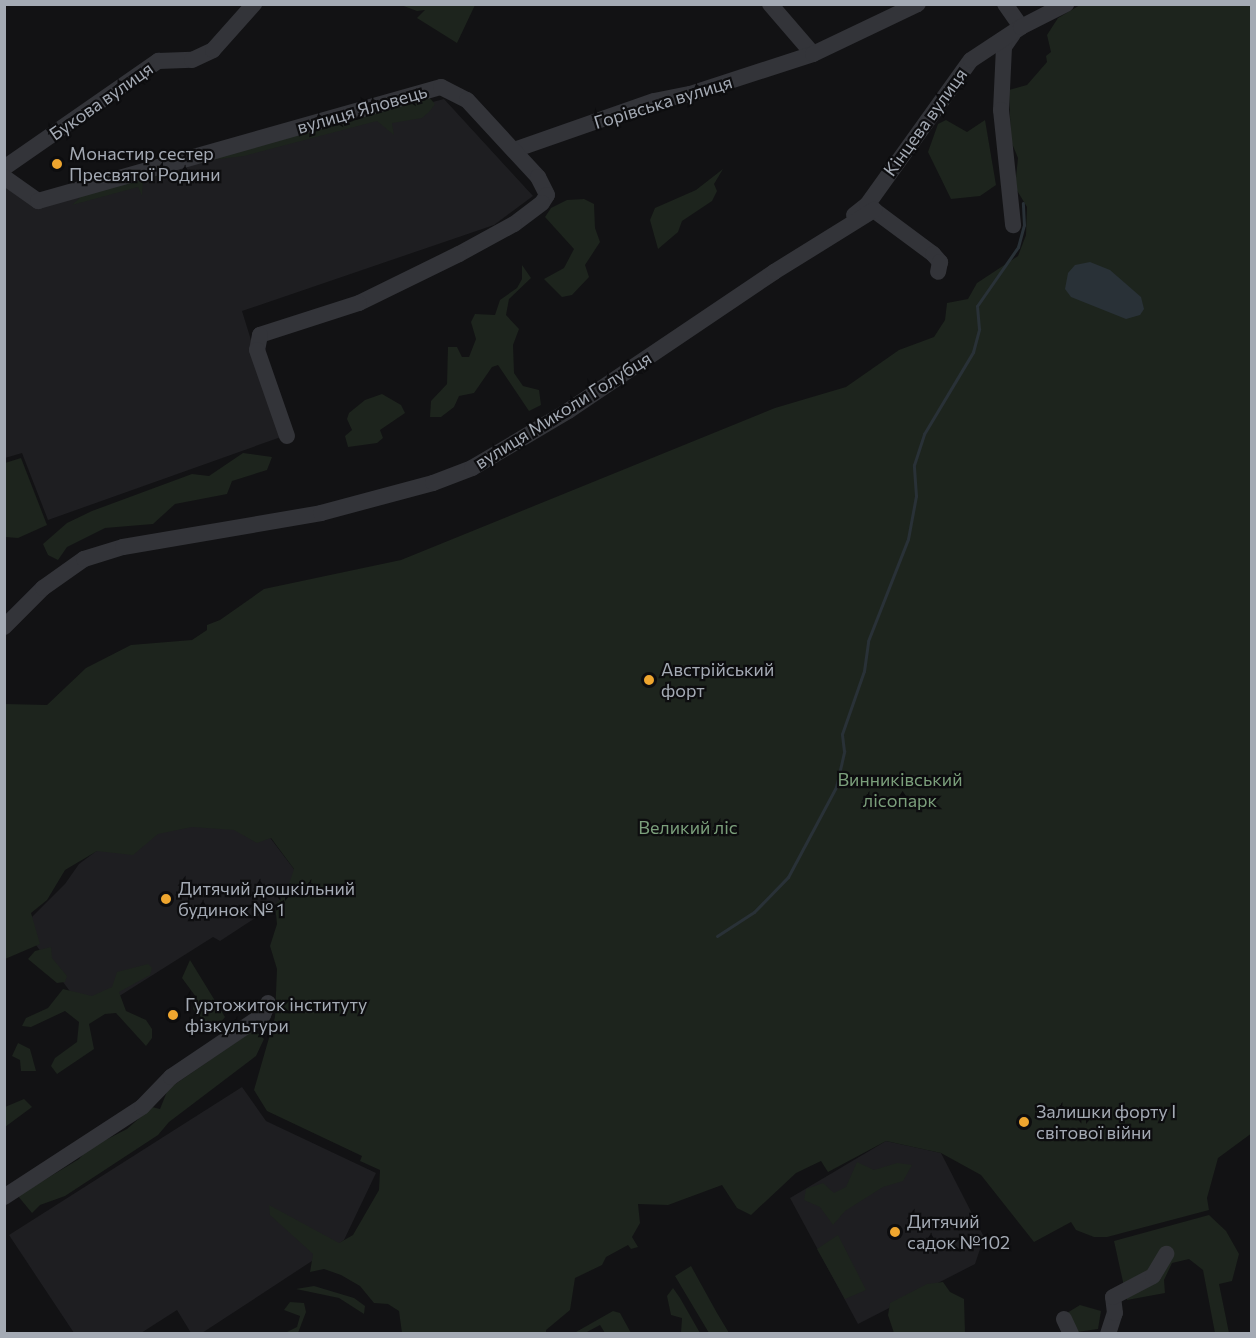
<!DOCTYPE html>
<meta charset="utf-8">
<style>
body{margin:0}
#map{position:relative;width:1256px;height:1338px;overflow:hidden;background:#121214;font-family:Commissioner,sans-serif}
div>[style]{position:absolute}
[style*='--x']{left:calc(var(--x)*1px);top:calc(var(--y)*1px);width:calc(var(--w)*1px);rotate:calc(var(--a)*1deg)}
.built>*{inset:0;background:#1e1e21}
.green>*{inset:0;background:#1d241d}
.water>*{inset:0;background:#293137}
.stream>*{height:3px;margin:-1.5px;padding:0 1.5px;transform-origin:1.5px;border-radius:1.5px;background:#293137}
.minor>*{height:16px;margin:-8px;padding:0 8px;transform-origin:8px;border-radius:8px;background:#333439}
.dots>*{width:16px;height:16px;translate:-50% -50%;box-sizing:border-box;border:3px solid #0d0d0f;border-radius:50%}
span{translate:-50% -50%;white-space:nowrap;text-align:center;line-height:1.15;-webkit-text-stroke:4.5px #0d0d0f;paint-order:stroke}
.street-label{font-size:18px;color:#a4aab4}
.poi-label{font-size:18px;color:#a4aab4}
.left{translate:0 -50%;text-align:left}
.park-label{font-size:18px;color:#7b9f7b}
.frame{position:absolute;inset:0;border:6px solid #a4aab4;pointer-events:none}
</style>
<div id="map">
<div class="built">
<div style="clip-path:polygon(444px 99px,533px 196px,494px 225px,242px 311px,281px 437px,48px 520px,22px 453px,5px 458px,4px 184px,35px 206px)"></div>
<div style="clip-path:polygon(171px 795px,265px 831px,306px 885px,220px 941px,213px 937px,94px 1012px,85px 1012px,25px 930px,28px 921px,65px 884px,79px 864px)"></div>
<div style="clip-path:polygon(242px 1087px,266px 1121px,376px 1173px,344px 1240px,202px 1333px,191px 1333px,177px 1310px,141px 1333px,74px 1333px,9px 1235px)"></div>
<div style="clip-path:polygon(886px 1141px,941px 1153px,984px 1237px,975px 1264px,858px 1324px,790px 1198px)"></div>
</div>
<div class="green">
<div style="clip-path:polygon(401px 5px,475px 4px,475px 5px,457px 43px,417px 18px,425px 10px,417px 11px)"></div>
<div style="clip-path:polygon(1080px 5px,1251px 5px,1252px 1133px,1218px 1158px,1207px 1198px,1209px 1210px,1107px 1237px,1094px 1237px,1076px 1230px,1071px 1222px,1034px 1242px,981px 1175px,941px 1153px,886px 1141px,828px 1172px,821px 1161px,796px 1173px,751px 1215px,737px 1208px,722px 1185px,668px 1205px,638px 1204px,640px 1223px,632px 1237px,638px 1247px,631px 1249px,628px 1245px,606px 1257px,602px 1265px,575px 1278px,570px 1310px,546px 1330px,546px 1333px,402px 1333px,399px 1311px,388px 1304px,374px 1303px,360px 1286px,341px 1275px,324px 1269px,310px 1272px,313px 1254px,270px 1215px,269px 1205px,339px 1243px,353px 1235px,379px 1190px,380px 1170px,360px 1161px,362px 1156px,267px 1111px,254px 1090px,275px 1017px,277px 969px,270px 946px,277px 924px,275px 905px,286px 893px,294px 869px,271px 838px,257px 843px,234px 830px,192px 827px,158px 834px,133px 855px,97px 851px,65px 870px,47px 900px,31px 913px,40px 944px,5px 959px,5px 704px,47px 705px,86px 668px,131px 645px,192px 640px,207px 630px,207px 625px,220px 620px,264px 589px,401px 560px,775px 408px,846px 387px,899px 350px,934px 337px,945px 320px,947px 303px,968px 299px,977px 283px,1018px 256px,1026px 235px,1027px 207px,1015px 187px,1018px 158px,1011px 141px,1009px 90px,1027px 85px,1047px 62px,1046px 56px,1051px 52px,1047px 35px,1058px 18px)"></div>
<div style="clip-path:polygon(427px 95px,435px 104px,429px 112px,422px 118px,392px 123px,394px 135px,377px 121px,244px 156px,187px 163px,173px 172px,143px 180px,142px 196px,138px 187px,72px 205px,84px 194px,120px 177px,132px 178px,219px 149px)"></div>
<div style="clip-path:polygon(946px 120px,967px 132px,985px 120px,996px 185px,980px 196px,951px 199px,928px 152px,938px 124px)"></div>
<div style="clip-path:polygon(723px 169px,714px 184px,717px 191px,712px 201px,682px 221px,678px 232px,658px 249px,650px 220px,655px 208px,696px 190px)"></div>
<div style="clip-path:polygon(584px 199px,594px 204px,595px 228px,600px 242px,585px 265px,589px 277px,572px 295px,562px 297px,544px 279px,564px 268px,574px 249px,545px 217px,551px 208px,567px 200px)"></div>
<div style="clip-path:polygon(522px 265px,531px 278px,509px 299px,506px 315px,519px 329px,513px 345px,514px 373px,523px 386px,539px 390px,541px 405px,529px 411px,498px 365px,492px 367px,474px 393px,459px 396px,454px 407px,441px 417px,430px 417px,431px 401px,447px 384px,448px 347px,457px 347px,462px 357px,469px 357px,476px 339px,471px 322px,475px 314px,495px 315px,500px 300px,517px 288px,522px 279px)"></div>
<div style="clip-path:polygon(382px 394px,401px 405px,405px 413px,380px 430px,383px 438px,377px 443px,348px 447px,345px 436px,352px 430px,347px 419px,349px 413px,365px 400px)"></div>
<div style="clip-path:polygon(243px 453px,272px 457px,267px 470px,232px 481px,227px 494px,175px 504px,153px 524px,105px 528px,67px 547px,58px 560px,48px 555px,43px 544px,67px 523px,92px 511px,192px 474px,209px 476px)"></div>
<div style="clip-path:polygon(21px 458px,47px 525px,18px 538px,5px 537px,5px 463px)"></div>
<div style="clip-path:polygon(51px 947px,52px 958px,67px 976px,65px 982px,57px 983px,28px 959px,35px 951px)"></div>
<div style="clip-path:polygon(190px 960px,225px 1017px,221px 1022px,206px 1022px,193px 1009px,196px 997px,182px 978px)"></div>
<div style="clip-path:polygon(148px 964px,152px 968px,150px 975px,119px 992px,126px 1011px,146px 1020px,152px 1029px,152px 1038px,146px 1046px,116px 1013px,105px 1014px,89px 1024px,94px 1049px,57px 1074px,51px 1066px,55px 1058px,77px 1042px,79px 1022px,65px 1011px,31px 1027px,22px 1026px,26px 1018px,48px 1008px,63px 989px,92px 996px,112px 987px,117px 972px)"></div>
<div style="clip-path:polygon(254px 1030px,264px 1039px,256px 1056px,169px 1122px,158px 1135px,65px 1196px,40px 1205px,32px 1213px,18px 1196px,79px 1159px,88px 1149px,127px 1129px,152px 1107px,160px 1109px,168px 1089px)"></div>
<div style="clip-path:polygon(18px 1043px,30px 1049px,36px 1071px,21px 1071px,20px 1060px,12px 1056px)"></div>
<div style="clip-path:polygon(24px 1099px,32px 1107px,5px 1127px,5px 1107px)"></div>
<div style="clip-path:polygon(857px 1162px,874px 1170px,897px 1163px,912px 1165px,903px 1181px,883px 1187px,845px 1211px,833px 1225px,820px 1207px,804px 1200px,806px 1189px,823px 1183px,834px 1193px,846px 1187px)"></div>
<div style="clip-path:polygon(1209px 1215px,1226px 1231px,1239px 1254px,1232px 1281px,1219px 1284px,1229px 1333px,1215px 1333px,1203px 1270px,1189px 1259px,1172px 1263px,1164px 1280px,1165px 1293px,1127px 1300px,1114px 1241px)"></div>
<div style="clip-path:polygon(838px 1235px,866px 1290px,845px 1299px,817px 1249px)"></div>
<div style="clip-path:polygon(691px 1266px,717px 1313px,729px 1333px,709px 1333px,675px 1276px)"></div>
<div style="clip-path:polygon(943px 1282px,950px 1292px,964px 1299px,965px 1333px,894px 1333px,888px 1315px,890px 1303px,927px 1284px)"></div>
<div style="clip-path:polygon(314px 1286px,354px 1298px,365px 1306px,364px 1314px,339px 1298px,296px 1289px)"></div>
<div style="clip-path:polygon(673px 1288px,680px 1298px,700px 1333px,681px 1333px,682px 1318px,671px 1315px,667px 1296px)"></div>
<div style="clip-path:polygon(290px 1302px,304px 1303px,306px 1312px,298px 1333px,285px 1333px,297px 1327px,300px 1316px,284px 1310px)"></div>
<div style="clip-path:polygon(1080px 1305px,1101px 1311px,1098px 1329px,1077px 1332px,1067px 1313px)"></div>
<div style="clip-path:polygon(613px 1311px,620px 1313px,631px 1333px,605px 1333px,600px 1325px,585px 1333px,576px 1332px)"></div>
</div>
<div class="water">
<div style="clip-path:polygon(1090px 262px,1110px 270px,1141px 297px,1144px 309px,1140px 315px,1126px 319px,1071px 297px,1065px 289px,1068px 273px,1075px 265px)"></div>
</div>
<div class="stream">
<div style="--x:717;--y:936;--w:44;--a:-33"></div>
<div style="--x:754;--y:912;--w:49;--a:-45.8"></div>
<div style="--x:788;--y:877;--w:102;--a:-61.9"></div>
<div style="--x:836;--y:787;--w:37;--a:-77"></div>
<div style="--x:844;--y:751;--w:17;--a:-97"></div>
<div style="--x:842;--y:734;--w:67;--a:-70.8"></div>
<div style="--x:864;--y:671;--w:30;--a:-82"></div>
<div style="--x:868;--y:641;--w:110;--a:-68.6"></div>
<div style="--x:908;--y:539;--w:44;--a:-79.5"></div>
<div style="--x:916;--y:496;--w:31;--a:-94"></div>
<div style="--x:914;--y:465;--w:33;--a:-72"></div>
<div style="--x:924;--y:434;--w:96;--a:-59.1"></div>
<div style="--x:973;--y:352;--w:24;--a:-75"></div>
<div style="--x:979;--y:329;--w:23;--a:-95"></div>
<div style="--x:977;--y:306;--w:72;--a:-55.2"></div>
<div style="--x:1018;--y:247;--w:23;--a:-75"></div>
<div style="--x:1024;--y:225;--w:22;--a:-93"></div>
</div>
<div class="minor">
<div style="--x:770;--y:4;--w:66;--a:49.3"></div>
<div style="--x:1005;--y:4;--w:28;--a:55"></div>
<div style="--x:1013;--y:34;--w:16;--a:125"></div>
<div style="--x:1004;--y:47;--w:63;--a:92.7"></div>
<div style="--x:1001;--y:110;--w:116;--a:84"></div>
<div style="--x:514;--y:150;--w:148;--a:-19.3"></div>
<div style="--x:654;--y:101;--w:37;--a:-11"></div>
<div style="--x:690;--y:94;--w:129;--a:-18"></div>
<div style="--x:813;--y:54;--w:116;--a:-25.5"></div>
<div style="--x:4;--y:168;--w:188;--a:-34.8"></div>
<div style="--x:158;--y:61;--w:34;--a:-2"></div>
<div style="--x:192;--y:60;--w:23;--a:-25"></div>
<div style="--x:213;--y:50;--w:62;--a:-48.3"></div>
<div style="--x:4;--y:177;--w:42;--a:35.2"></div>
<div style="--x:38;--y:201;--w:419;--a:-15.8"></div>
<div style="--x:441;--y:87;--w:29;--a:27"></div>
<div style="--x:467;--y:100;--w:105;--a:47.3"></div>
<div style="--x:538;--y:177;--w:20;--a:63"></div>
<div style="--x:547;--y:195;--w:9;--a:122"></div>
<div style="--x:542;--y:203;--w:35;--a:143"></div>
<div style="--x:514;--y:224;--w:63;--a:151.4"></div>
<div style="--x:459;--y:254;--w:111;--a:153.9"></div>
<div style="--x:359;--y:303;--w:104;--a:162.1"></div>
<div style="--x:260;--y:335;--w:15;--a:101"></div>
<div style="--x:257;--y:350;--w:91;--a:70.8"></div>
<div style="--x:867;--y:205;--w:82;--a:36.6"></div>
<div style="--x:933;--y:254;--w:11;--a:49"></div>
<div style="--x:940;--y:262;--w:10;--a:101"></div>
<div style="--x:854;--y:215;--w:16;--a:-38"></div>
<div style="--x:867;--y:205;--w:178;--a:-54.4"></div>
<div style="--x:971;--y:60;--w:60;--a:-33.4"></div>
<div style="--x:1021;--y:27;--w:51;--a:-27.1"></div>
<div style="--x:4;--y:627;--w:55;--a:-45"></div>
<div style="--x:43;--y:588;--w:50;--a:-35.3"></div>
<div style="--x:84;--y:559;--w:41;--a:-17.1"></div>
<div style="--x:123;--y:547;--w:201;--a:-9.7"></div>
<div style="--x:321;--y:513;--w:116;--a:-15"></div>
<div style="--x:433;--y:483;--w:42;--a:-21"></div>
<div style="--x:472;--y:468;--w:112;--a:-30.7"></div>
<div style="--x:568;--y:411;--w:249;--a:-34"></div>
<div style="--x:774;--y:272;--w:118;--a:-31.8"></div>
<div style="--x:4;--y:1197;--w:165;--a:-33.1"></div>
<div style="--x:142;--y:1107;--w:42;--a:-46"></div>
<div style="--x:171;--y:1077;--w:111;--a:-34"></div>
<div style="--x:263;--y:1015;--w:13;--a:-67"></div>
<div style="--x:1064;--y:1319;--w:17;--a:65"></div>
<div style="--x:1108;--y:1334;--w:22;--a:-72"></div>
<div style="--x:1115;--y:1313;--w:16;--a:-97"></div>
<div style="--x:1113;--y:1297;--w:45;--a:-27.7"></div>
<div style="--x:1153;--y:1276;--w:26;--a:-59"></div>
</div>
<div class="dots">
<div style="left:57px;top:164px;background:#efa62f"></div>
<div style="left:649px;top:680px;background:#efa62f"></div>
<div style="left:166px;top:899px;background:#efa62f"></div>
<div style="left:173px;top:1015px;background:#efa62f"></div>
<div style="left:1024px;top:1122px;background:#efa62f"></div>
<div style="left:895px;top:1232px;background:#efa62f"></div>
</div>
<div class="street-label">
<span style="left:101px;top:101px;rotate:-35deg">Букова вулиця</span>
<span style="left:663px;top:102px;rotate:-17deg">Горівська вулиця</span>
<span style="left:362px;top:109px;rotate:-16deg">вулиця Яловець</span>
<span style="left:925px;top:122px;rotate:-54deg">Кінцева вулиця</span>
<span style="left:563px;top:410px;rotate:-32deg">вулиця Миколи Голубця</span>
</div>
<div class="poi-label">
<span class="left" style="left:69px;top:164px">Монастир сестер<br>Пресвятої Родини</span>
<span class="left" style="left:661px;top:680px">Австрійський<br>форт</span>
<span class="left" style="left:178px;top:899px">Дитячий дошкільний<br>будинок № 1</span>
<span class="left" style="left:185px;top:1015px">Гуртожиток інституту<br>фізкультури</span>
<span class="left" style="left:1036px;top:1122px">Залишки форту І<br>світової війни</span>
<span class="left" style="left:907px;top:1232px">Дитячий<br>садок №102</span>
</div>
<div class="park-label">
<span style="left:900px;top:790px">Винниківський<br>лісопарк</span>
<span style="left:688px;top:827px">Великий ліс</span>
</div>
<div class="frame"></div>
</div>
